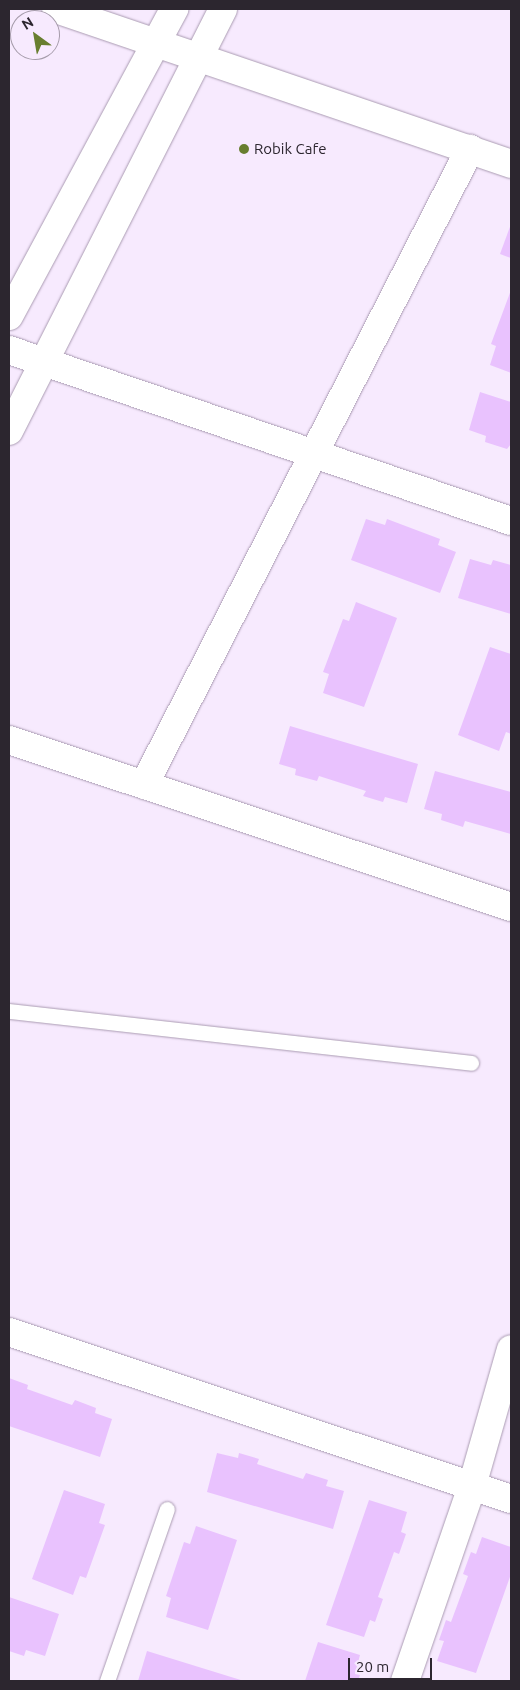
<!DOCTYPE html>
<style>
body{margin:0}
#map{position:relative;width:520px;height:1690px;overflow:hidden;background:#f7eafe;font-family:Ubuntu,sans-serif}
div>[style]{position:absolute}
[style*='--x']{left:calc(var(--x)*1px);top:calc(var(--y)*1px);width:calc(var(--w)*1px);rotate:calc(var(--a)*1deg)}
.building>*{inset:0;background:#e9c2fe}
.roads{filter:drop-shadow(0 0 1px #aa9bb2) drop-shadow(0 0 1px #aa9bb2)}
.service>*{height:15px;margin:-7.5px;padding:0 7.5px;transform-origin:7.5px;border-radius:7.5px;background:#fff}
.minor>*{height:28px;margin:-14px;padding:0 14px;transform-origin:14px;border-radius:14px;background:#fff}
.tertiary>*{height:28px;margin:-14px;padding:0 14px;transform-origin:14px;border-radius:14px;background:#fff}
.dots>*{width:14px;height:14px;translate:-50% -50%;box-sizing:border-box;border:2px solid #f7eafe;border-radius:50%}
span{translate:-50% -50%;white-space:nowrap;text-align:center;line-height:1.15;-webkit-text-stroke:4.5px #f7eafe;paint-order:stroke}
.poi-label{font-size:15px;color:#2c262f}
.left{translate:0 -50%;text-align:left}
.frame{position:absolute;inset:0;border:10px solid #2c262f;pointer-events:none}
.north{position:absolute;left:10px;top:10px;width:50px;height:50px;box-sizing:border-box;background:#f7eafe;border:1px solid #a69cab;border-radius:50%;rotate:328deg;font-size:14px;font-weight:700;line-height:20px;text-align:center;color:#2c262f}
.north::after{content:'';display:block;margin:auto;width:18px;height:22px;background:#687e2f;clip-path:polygon(50% 0,100% 100%,50% 72%,0 100%)}
.scale{position:absolute;left:348px;top:1658px;width:84px;height:22px;box-sizing:border-box;border:2px solid #2c262f;border-top:0;padding-left:6px;font-size:15px;line-height:18px;white-space:nowrap;color:#2c262f;-webkit-text-stroke:4px #f7eafe;paint-order:stroke}
</style>
<div id="map">
<div class="building">
<div style="clip-path:polygon(511px 224px,511px 258px,500px 254px)"></div>
<div style="clip-path:polygon(511px 290px,511px 373px,490px 365px,496px 346px,491px 344px)"></div>
<div style="clip-path:polygon(480px 392px,511px 402px,511px 444px,507px 449px,485px 442px,486px 436px,469px 430px)"></div>
<div style="clip-path:polygon(366px 519px,385px 525px,387px 519px,440px 539px,438px 545px,456px 552px,440px 593px,351px 560px)"></div>
<div style="clip-path:polygon(470px 559px,491px 565px,493px 560px,511px 565px,511px 614px,458px 598px)"></div>
<div style="clip-path:polygon(356px 602px,397px 618px,364px 707px,323px 693px,329px 674px,323px 672px,343px 619px,349px 621px)"></div>
<div style="clip-path:polygon(490px 647px,511px 654px,511px 734px,506px 732px,499px 751px,458px 735px)"></div>
<div style="clip-path:polygon(290px 726px,418px 764px,407px 803px,385px 797px,383px 802px,363px 796px,366px 791px,319px 776px,317px 781px,295px 775px,296px 769px,279px 764px)"></div>
<div style="clip-path:polygon(435px 771px,511px 792px,511px 834px,465px 821px,463px 827px,441px 820px,442px 814px,424px 809px)"></div>
<div style="clip-path:polygon(9px 1378px,28px 1385px,27px 1389px,72px 1405px,75px 1400px,96px 1408px,95px 1413px,112px 1419px,100px 1457px,9px 1426px)"></div>
<div style="clip-path:polygon(217px 1453px,238px 1458px,239px 1453px,259px 1459px,257px 1464px,303px 1479px,306px 1473px,328px 1480px,326px 1486px,344px 1491px,333px 1529px,207px 1492px)"></div>
<div style="clip-path:polygon(64px 1490px,105px 1504px,99px 1523px,105px 1525px,86px 1578px,80px 1576px,73px 1595px,32px 1579px)"></div>
<div style="clip-path:polygon(369px 1500px,407px 1512px,401px 1532px,406px 1534px,399px 1554px,394px 1552px,378px 1597px,383px 1599px,375px 1622px,370px 1620px,364px 1637px,326px 1625px)"></div>
<div style="clip-path:polygon(196px 1526px,237px 1540px,208px 1630px,166px 1617px,171px 1598px,166px 1596px,184px 1542px,190px 1544px)"></div>
<div style="clip-path:polygon(482px 1537px,511px 1547px,511px 1574px,476px 1673px,437px 1661px,444px 1641px,439px 1640px,446px 1620px,451px 1622px,468px 1576px,463px 1574px,471px 1552px,476px 1554px)"></div>
<div style="clip-path:polygon(9px 1597px,59px 1614px,45px 1656px,26px 1650px,24px 1656px,9px 1651px)"></div>
<div style="clip-path:polygon(318px 1642px,360px 1655px,355px 1674px,360px 1675px,358px 1681px,305px 1681px)"></div>
<div style="clip-path:polygon(147px 1651px,244px 1681px,138px 1681px)"></div>
</div>
<div class="roads">
<div class="service">
<div style="--x:9;--y:1011;--w:465;--a:6.4"></div>
<div style="--x:107;--y:1681;--w:182;--a:-70.8"></div>
</div>
<div class="minor">
<div style="--x:56;--y:9;--w:481;--a:18.8"></div>
<div style="--x:9;--y:350;--w:530;--a:18.81"></div>
<div style="--x:9;--y:740;--w:529;--a:18.4"></div>
<div style="--x:144;--y:785;--w:715;--a:-62.86"></div>
<div style="--x:9;--y:1332;--w:529;--a:18.4"></div>
<div style="--x:405;--y:1681;--w:206;--a:-71"></div>
<div style="--x:472;--y:1486;--w:142;--a:-74.1"></div>
</div>
<div class="tertiary">
<div style="--x:9;--y:316;--w:349;--a:-61.7"></div>
<div style="--x:9;--y:431;--w:473;--a:-63.1"></div>
</div>
</div>
<div class="dots">
<div style="left:244px;top:149px;background:#687e2f"></div>
</div>
<div class="poi-label">
<span class="left" style="left:254px;top:149px">Robik Cafe</span>
</div>
<div class="frame"></div>
<div class="north">N</div>
<div class="scale">20 m</div>
</div>
